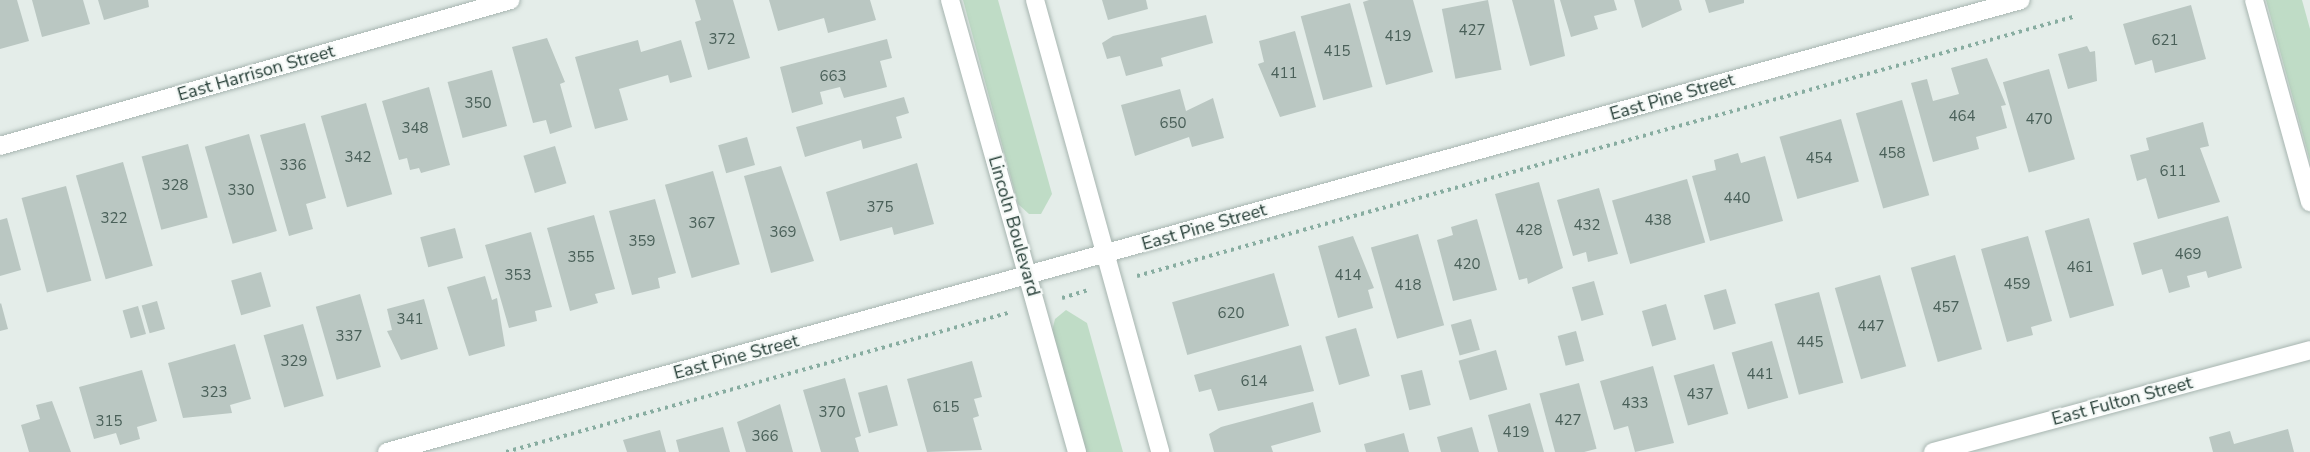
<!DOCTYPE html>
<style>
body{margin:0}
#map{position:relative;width:2310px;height:452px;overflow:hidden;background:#e4ede9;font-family:"Nunito Sans",sans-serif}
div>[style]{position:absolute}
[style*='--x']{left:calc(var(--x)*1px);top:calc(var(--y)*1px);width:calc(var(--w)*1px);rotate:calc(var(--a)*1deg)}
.green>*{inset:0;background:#bfdcc6}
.building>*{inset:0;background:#bac7c2;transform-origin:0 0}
.path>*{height:4px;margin-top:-2px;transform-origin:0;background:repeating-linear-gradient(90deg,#88ada1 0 3px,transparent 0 7.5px)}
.roads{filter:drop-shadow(0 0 2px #a7b5b0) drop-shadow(0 0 2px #a7b5b0)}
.minor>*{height:18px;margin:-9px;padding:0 9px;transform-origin:9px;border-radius:9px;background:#fff}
span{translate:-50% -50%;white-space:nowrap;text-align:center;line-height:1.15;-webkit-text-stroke:4.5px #f5f9f7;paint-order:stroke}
.number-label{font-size:15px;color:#4a6059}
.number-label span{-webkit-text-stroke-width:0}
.street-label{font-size:18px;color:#253d36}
</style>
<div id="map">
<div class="green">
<div style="clip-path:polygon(963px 0,998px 0,1052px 194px,1041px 214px,1029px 214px,1018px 204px)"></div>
<div style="clip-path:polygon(2266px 0,2302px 0,2310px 29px,2310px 161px)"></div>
<div style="clip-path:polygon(1066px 310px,1087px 323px,1123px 452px,1086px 452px,1052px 331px,1055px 319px)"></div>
</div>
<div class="building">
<div style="clip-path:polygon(0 0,17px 0,29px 41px,0 49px)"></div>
<div style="clip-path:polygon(32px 0,83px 0,90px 24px,42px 37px)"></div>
<div style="clip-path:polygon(98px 0,148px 0,149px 7px,104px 20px)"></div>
<div style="clip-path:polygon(695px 0,733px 0,750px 58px,708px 70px,695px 22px,701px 20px)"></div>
<div style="clip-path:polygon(769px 0,870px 0,876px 20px,828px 33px,824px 18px,778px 31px)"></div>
<div style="clip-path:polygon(1102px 0,1146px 0,1148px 9px,1108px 20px)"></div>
<div style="clip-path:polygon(1369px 0,1413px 0,1433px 72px,1386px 85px,1363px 2px)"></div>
<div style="left:1488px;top:0;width:71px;height:47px;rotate:79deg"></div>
<div style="clip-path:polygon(1512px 0,1554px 0,1565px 56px,1530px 66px)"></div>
<div style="clip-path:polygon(1560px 0,1614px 0,1617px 10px,1594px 16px,1598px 29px,1571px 37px)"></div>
<div style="clip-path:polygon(1634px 0,1679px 0,1682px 10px,1642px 28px)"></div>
<div style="clip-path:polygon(1705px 0,1744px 0,1744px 3px,1709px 13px)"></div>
<div style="left:1350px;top:3px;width:87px;height:51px;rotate:75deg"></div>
<div style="clip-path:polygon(2191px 5px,2206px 59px,2155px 73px,2152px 60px,2135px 65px,2123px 24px)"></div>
<div style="clip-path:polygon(1206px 15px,1213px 43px,1161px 58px,1163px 66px,1126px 76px,1120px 56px,1107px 59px,1102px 43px,1113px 36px)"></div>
<div style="clip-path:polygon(1295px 31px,1316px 107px,1280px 117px,1258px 64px,1264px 62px,1259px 41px)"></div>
<div style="clip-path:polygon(547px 38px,565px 82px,560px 84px,572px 127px,550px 134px,546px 120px,533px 123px,512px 47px)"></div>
<div style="clip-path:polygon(887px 39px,892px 58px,880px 61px,887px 87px,844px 98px,840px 87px,820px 92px,823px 104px,792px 113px,780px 67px)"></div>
<div style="clip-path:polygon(638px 40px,641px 52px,681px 40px,692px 77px,670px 83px,668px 75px,619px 89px,628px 120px,595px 129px,575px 57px)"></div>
<div style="clip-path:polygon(2087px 46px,2090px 52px,2095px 51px,2097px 81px,2068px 89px,2058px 54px)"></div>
<div style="clip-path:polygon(1987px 58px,2006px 105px,2001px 106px,2007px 128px,1976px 137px,1979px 149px,1933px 162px,1911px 83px,1927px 79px,1933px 101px,1959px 94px,1951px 68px)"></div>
<div style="left:2049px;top:69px;width:94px;height:48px;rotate:74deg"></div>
<div style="left:492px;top:70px;width:58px;height:46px;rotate:75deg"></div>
<div style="clip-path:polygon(429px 87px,450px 165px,421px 173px,419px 168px,410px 170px,407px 158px,399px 160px,382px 101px)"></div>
<div style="clip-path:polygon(1180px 89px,1186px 111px,1213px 98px,1224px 138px,1192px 147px,1189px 137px,1135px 156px,1121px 105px)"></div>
<div style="clip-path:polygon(904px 97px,909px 113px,896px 117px,902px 138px,863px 149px,861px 140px,805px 157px,796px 127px)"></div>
<div style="left:1902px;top:100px;width:99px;height:48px;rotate:74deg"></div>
<div style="left:366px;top:103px;width:95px;height:47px;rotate:74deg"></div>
<div style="left:1841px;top:119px;width:65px;height:64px;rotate:74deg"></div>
<div style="clip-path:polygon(2203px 122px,2209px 146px,2200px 148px,2220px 202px,2158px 219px,2146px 178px,2137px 181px,2130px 155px,2149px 150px,2146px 138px)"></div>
<div style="clip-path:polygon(305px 123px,326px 198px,306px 204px,313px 229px,289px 236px,260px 135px)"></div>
<div style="left:249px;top:134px;width:101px;height:46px;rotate:74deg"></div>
<div style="left:747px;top:137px;width:29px;height:30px;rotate:74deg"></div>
<div style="left:188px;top:144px;width:76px;height:48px;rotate:75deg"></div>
<div style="left:555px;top:146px;width:39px;height:33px;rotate:73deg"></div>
<div style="clip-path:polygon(1738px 153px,1741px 163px,1765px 156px,1783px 221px,1710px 241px,1692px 176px,1716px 170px,1714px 160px)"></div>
<div style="left:123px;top:162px;width:108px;height:49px;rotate:74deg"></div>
<div style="clip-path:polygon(917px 163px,934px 224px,894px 235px,892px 227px,840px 241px,826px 192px)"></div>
<div style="clip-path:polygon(781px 166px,814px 261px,771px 273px,744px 176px)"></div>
<div style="left:713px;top:171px;width:97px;height:50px;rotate:74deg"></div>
<div style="left:1687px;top:179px;width:66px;height:78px;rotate:74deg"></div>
<div style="clip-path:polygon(1539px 182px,1563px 268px,1528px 284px,1527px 278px,1519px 280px,1495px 194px)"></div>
<div style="left:66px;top:186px;width:98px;height:46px;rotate:75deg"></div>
<div style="clip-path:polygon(1599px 188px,1618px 254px,1588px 262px,1586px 252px,1573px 256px,1557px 200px)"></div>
<div style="clip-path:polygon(655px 199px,676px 273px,658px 278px,660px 288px,632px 295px,609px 211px)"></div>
<div style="clip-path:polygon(594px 215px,615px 289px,595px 294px,598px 303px,570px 311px,547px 228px)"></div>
<div style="clip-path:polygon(2228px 216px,2242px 268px,2208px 278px,2206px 271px,2187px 276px,2190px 287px,2169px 293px,2162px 269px,2142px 275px,2133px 243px)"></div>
<div style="clip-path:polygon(7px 218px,21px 270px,0 276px,0 220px)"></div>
<div style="left:2089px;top:218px;width:91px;height:46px;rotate:74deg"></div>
<div style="clip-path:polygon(1477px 219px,1497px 290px,1453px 301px,1437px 240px,1453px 235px,1451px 227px)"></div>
<div style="left:455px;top:228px;width:31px;height:36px;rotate:75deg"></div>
<div style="clip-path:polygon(531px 232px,552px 307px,535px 311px,537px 321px,509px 328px,485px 245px)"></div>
<div style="left:1418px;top:234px;width:95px;height:49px;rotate:74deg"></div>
<div style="clip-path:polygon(1353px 236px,1374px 288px,1368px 290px,1373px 308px,1338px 318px,1318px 246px)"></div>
<div style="clip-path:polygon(2028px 236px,2052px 321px,2031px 327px,2033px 335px,2007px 342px,1981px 249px)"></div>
<div style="left:1955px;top:255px;width:98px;height:46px;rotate:74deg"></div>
<div style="left:261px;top:272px;width:36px;height:31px;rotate:74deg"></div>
<div style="left:1274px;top:273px;width:55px;height:106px;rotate:74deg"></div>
<div style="left:1880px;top:275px;width:95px;height:47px;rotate:74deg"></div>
<div style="clip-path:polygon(485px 276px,492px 300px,497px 298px,505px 346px,469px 356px,447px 287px)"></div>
<div style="left:1594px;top:281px;width:35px;height:23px;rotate:74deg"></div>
<div style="left:1726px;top:289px;width:36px;height:23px;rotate:74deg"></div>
<div style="left:1819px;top:292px;width:94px;height:46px;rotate:75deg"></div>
<div style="left:360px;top:294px;width:76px;height:46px;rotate:74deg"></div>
<div style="clip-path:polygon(424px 299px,438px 349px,401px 360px,387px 331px,392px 330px,387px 309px)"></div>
<div style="left:157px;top:301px;width:29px;height:16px;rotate:74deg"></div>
<div style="clip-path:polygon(1px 303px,8px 329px,0 331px,0 304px)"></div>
<div style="left:1666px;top:304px;width:37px;height:25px;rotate:74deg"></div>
<div style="left:138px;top:306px;width:29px;height:16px;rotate:74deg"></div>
<div style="left:1471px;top:319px;width:32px;height:21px;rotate:74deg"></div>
<div style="left:303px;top:324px;width:75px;height:41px;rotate:74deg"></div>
<div style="left:1356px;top:328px;width:50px;height:32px;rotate:74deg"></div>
<div style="left:1576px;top:331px;width:31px;height:19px;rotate:75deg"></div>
<div style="left:1772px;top:341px;width:59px;height:42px;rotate:74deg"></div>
<div style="clip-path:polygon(235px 344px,251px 399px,230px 405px,232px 413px,183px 418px,168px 363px)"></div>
<div style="clip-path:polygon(1301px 345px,1314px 391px,1218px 411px,1211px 389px,1199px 392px,1194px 375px)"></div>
<div style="left:1496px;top:350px;width:41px;height:39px;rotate:74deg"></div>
<div style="clip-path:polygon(972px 361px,982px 397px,974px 399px,979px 416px,973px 418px,982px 450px,927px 452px,907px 379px)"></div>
<div style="left:1714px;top:364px;width:52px;height:42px;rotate:74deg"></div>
<div style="clip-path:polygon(1653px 366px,1674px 443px,1635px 452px,1628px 426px,1614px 430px,1600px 381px)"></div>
<div style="clip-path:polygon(142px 370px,157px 421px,137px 427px,140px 439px,120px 445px,116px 433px,94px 439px,79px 387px)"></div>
<div style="left:1422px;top:370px;width:36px;height:22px;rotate:76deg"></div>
<div style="clip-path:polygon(845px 378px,861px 436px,855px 438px,859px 452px,821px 452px,803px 390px)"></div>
<div style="left:1579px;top:383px;width:68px;height:41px;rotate:75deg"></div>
<div style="left:887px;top:385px;width:42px;height:30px;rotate:75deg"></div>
<div style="clip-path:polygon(52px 401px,71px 452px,29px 452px,21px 425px,40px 419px,36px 405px)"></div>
<div style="clip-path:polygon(1313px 402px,1321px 432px,1271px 446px,1273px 452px,1214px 452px,1209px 434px,1221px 427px)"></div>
<div style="clip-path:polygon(1530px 403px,1544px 452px,1498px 452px,1488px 415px)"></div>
<div style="clip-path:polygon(780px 404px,793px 452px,746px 452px,737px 422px)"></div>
<div style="clip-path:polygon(723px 427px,730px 452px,679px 452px,676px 440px)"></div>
<div style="clip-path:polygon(1472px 427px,1479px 452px,1441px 452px,1437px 437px)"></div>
<div style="clip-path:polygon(2288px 429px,2294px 452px,2213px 452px,2209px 437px,2230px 431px,2234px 444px)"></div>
<div style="clip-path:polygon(660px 430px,666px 452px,627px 452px,623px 440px)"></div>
<div style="clip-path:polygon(1404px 433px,1409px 452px,1366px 452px,1364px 444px)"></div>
</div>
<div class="path">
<div style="--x:1137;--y:276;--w:971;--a:-15.47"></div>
<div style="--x:1062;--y:298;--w:28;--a:-17"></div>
<div style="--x:506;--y:452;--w:524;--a:-15.49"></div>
</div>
<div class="roads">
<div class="minor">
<div style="--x:950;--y:0;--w:470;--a:74.3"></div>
<div style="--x:1035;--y:0;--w:469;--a:74.5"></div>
<div style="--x:2254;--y:0;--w:210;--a:74.5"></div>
<div style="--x:0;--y:146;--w:531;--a:-15.95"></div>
<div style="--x:387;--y:452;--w:1695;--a:-15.46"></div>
<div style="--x:1933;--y:452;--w:391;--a:-15.1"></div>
</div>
</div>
<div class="number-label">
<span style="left:1472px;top:31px">427</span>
<span style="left:1398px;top:37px">419</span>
<span style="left:722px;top:40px">372</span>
<span style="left:2165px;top:41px">621</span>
<span style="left:1337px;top:52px">415</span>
<span style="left:1284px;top:74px">411</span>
<span style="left:833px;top:77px">663</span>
<span style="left:478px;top:104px">350</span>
<span style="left:1962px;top:117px">464</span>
<span style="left:2039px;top:120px">470</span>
<span style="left:1173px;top:124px">650</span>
<span style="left:415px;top:129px">348</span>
<span style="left:1892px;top:154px">458</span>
<span style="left:358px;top:158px">342</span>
<span style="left:1819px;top:159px">454</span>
<span style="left:293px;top:166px">336</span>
<span style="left:2173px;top:172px">611</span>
<span style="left:175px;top:186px">328</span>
<span style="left:241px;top:191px">330</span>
<span style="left:1737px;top:199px">440</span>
<span style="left:880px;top:208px">375</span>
<span style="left:114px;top:219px">322</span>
<span style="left:1658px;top:221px">438</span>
<span style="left:702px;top:224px">367</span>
<span style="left:1587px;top:226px">432</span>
<span style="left:1529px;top:231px">428</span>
<span style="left:783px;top:233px">369</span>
<span style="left:642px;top:242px">359</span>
<span style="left:2188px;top:255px">469</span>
<span style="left:581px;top:258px">355</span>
<span style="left:1467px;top:265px">420</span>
<span style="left:2080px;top:268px">461</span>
<span style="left:518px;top:276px">353</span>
<span style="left:1348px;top:276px">414</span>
<span style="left:2017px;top:285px">459</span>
<span style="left:1408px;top:286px">418</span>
<span style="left:1946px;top:308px">457</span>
<span style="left:1231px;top:314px">620</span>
<span style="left:410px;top:320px">341</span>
<span style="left:1871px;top:327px">447</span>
<span style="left:349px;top:337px">337</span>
<span style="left:1810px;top:343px">445</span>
<span style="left:294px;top:362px">329</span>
<span style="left:1760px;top:375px">441</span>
<span style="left:1254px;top:382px">614</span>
<span style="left:214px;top:393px">323</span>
<span style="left:1700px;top:395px">437</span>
<span style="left:1635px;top:404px">433</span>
<span style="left:946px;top:408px">615</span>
<span style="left:832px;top:413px">370</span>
<span style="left:1568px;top:421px">427</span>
<span style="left:109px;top:422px">315</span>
<span style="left:1516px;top:433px">419</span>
<span style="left:765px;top:437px">366</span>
</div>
<div class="street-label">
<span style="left:256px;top:73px;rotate:-16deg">East Harrison Street</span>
<span style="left:1672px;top:97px;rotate:-16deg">East Pine Street</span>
<span style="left:1014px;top:226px;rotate:74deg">Lincoln Boulevard</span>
<span style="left:1204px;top:227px;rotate:-16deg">East Pine Street</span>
<span style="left:736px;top:357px;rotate:-15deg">East Pine Street</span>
<span style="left:2122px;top:401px;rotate:-15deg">East Fulton Street</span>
</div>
</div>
